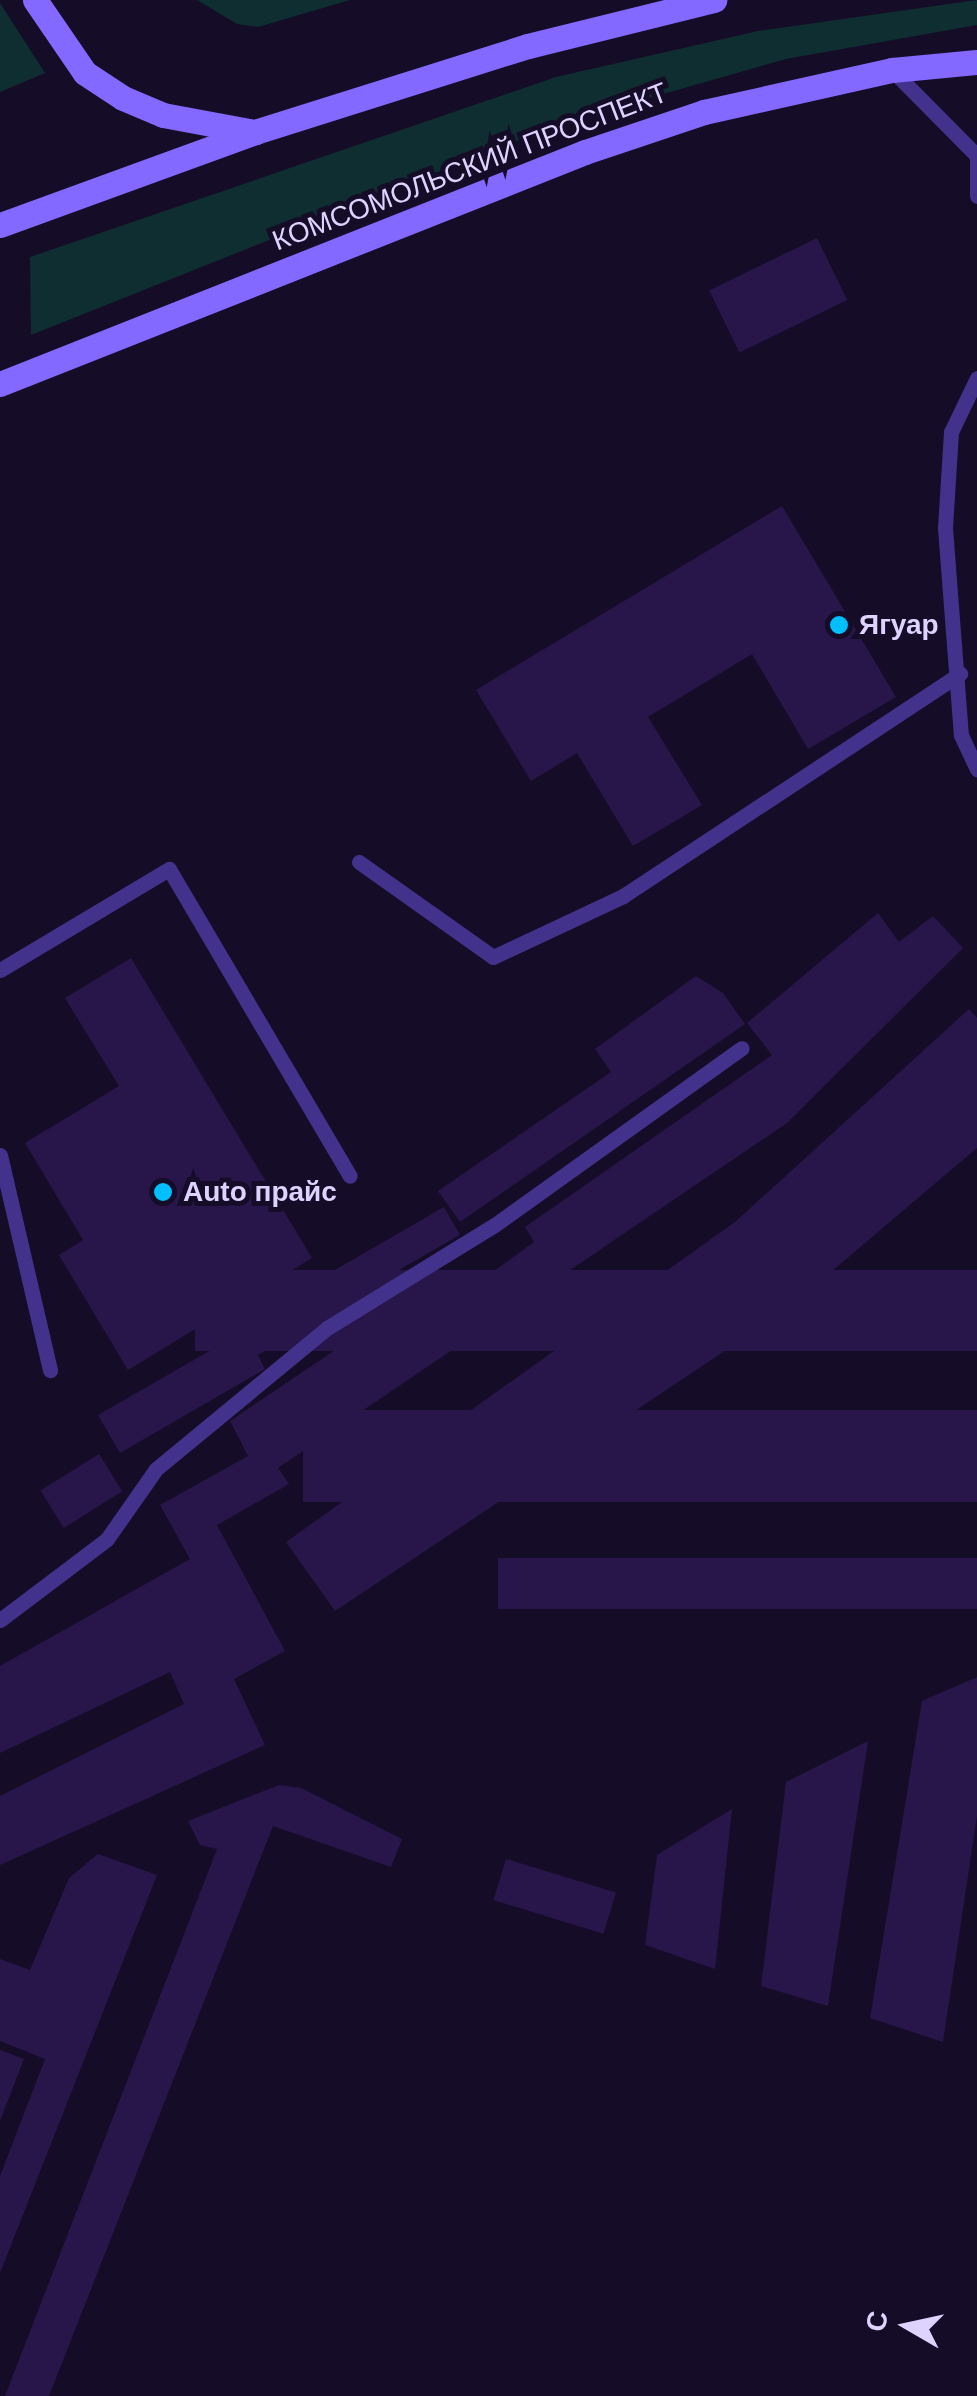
<!DOCTYPE html>
<meta charset="utf-8">
<style>
body{margin:0}
#map{position:relative;width:977px;height:2396px;overflow:hidden;background:#150c27;font-family:Helvetica,sans-serif}
div>[style]{position:absolute}
[style*='--x']{left:calc(var(--x)*1px);top:calc(var(--y)*1px);width:calc(var(--w)*1px);rotate:calc(var(--a)*1deg)}
.green>*{inset:0;background:#0f2e32}
.building>*{inset:0;background:#28164a;transform-origin:0 0}
.service>*{height:15px;margin:-7.5px;padding:0 7.5px;transform-origin:7.5px;border-radius:7.5px;background:#43328b}
.secondary>*{height:25px;margin:-12.5px;padding:0 12.5px;transform-origin:12.5px;border-radius:12.5px;background:#8369ff}
.dots>*{width:28px;height:28px;translate:-50% -50%;box-sizing:border-box;border:5px solid #150c27;border-radius:50%}
span{translate:-50% -50%;white-space:nowrap;text-align:center;line-height:1.15;-webkit-text-stroke:10px #150c27;paint-order:stroke}
.street-label{font-size:28px;color:#ded2ff}
.poi-label{font-size:28px;color:#ded2ff;font-weight:700}
.left{translate:0 -50%;text-align:left}
.north{position:absolute;left:857px;top:2276px;width:100px;height:100px;-webkit-text-stroke:8px #150c27;paint-order:stroke;rotate:279deg;font-size:28px;font-weight:700;line-height:40px;text-align:center;color:#ded2ff}
.north::after{content:'';display:block;margin:auto;width:35px;height:45px;background:#ded2ff;clip-path:polygon(50% 0,100% 100%,50% 72%,0 100%)}
</style>
<div id="map">
<div class="green">
<div style="clip-path:polygon(197px 0,350px 0,258px 27px,237px 24px)"></div>
<div style="clip-path:polygon(977px 0,977px 25px,786px 59px,565px 122px,31px 335px,30px 257px,556px 77px,758px 31px)"></div>
<div style="clip-path:polygon(0 3px,45px 73px,0 92px)"></div>
</div>
<div class="building">
<div style="left:817px;top:238px;width:69px;height:120px;rotate:64deg"></div>
<div style="clip-path:polygon(782px 506px,896px 697px,808px 749px,752px 654px,648px 717px,702px 805px,633px 846px,577px 753px,531px 781px,476px 690px)"></div>
<div style="clip-path:polygon(878px 913px,899px 942px,933px 916px,963px 948px,787px 1123px,278px 1468px,289px 1484px,217px 1525px,285px 1651px,234px 1679px,265px 1745px,0 1865px,0 1796px,184px 1704px,170px 1672px,0 1753px,0 1666px,190px 1559px,160px 1505px,248px 1456px,230px 1421px,433px 1284px,446px 1306px,534px 1242px,525px 1227px,772px 1055px,747px 1023px)"></div>
<div style="clip-path:polygon(131px 958px,312px 1258px,128px 1370px,59px 1255px,83px 1240px,25px 1143px,119px 1086px,65px 998px)"></div>
<div style="clip-path:polygon(696px 976px,723px 993px,745px 1024px,460px 1222px,438px 1191px,611px 1072px,595px 1049px)"></div>
<div style="clip-path:polygon(969px 1009px,977px 1018px,977px 1148px,786px 1310px,335px 1611px,286px 1542px,735px 1222px)"></div>
<div style="left:444px;top:1207px;width:32px;height:135px;rotate:60deg"></div>
<div style="left:977px;top:1270px;width:81px;height:782px;rotate:90deg"></div>
<div style="clip-path:polygon(279px 1311px,293px 1335px,258px 1355px,265px 1369px,120px 1453px,98px 1415px)"></div>
<div style="left:977px;top:1410px;width:92px;height:674px;rotate:90deg"></div>
<div style="left:99px;top:1454px;width:44px;height:69px;rotate:58deg"></div>
<div style="left:977px;top:1558px;width:51px;height:479px;rotate:90deg"></div>
<div style="clip-path:polygon(977px 1677px,977px 1816px,943px 2042px,870px 2018px,922px 1701px)"></div>
<div style="clip-path:polygon(868px 1741px,828px 2006px,761px 1986px,786px 1782px)"></div>
<div style="clip-path:polygon(279px 1785px,301px 1788px,402px 1839px,391px 1867px,273px 1826px,49px 2396px,5px 2396px,217px 1849px,200px 1845px,188px 1821px)"></div>
<div style="clip-path:polygon(732px 1809px,715px 1969px,645px 1945px,657px 1855px)"></div>
<div style="clip-path:polygon(98px 1854px,157px 1875px,0 2273px,0 2176px,45px 2059px,0 2041px,0 1959px,30px 1970px,69px 1878px)"></div>
<div style="left:506px;top:1859px;width:115px;height:43px;rotate:17deg"></div>
<div style="clip-path:polygon(0 2050px,24px 2059px,0 2121px)"></div>
</div>
<div class="service">
<div style="--x:892;--y:70;--w:121;--a:45.3"></div>
<div style="--x:977;--y:154;--w:42;--a:90"></div>
<div style="--x:977;--y:378;--w:60;--a:115.7"></div>
<div style="--x:951;--y:432;--w:96;--a:93.6"></div>
<div style="--x:945;--y:528;--w:208;--a:85.6"></div>
<div style="--x:961;--y:735;--w:38;--a:65"></div>
<div style="--x:359;--y:862;--w:164;--a:35.3"></div>
<div style="--x:493;--y:957;--w:144;--a:-25.1"></div>
<div style="--x:623;--y:896;--w:404;--a:-33.4"></div>
<div style="--x:0;--y:970;--w:197;--a:-30.9"></div>
<div style="--x:169;--y:869;--w:356;--a:59.5"></div>
<div style="--x:0;--y:1155;--w:221;--a:76.9"></div>
<div style="--x:0;--y:1620;--w:134;--a:-37.1"></div>
<div style="--x:107;--y:1539;--w:85;--a:-55"></div>
<div style="--x:156;--y:1469;--w:222;--a:-39.5"></div>
<div style="--x:327;--y:1328;--w:198;--a:-31.6"></div>
<div style="--x:496;--y:1224;--w:302;--a:-35.6"></div>
</div>
<div class="secondary">
<div style="--x:35;--y:0;--w:88;--a:55.6"></div>
<div style="--x:85;--y:73;--w:45;--a:33.3"></div>
<div style="--x:123;--y:98;--w:43;--a:23"></div>
<div style="--x:163;--y:115;--w:94;--a:10.5"></div>
<div style="--x:0;--y:225;--w:271;--a:-20"></div>
<div style="--x:255;--y:132;--w:286;--a:-17.5"></div>
<div style="--x:528;--y:46;--w:192;--a:-13.9"></div>
<div style="--x:0;--y:384;--w:629;--a:-21.63"></div>
<div style="--x:585;--y:152;--w:126;--a:-18.6"></div>
<div style="--x:704;--y:112;--w:193;--a:-12.6"></div>
<div style="--x:892;--y:70;--w:85;--a:-5.4"></div>
</div>
<div class="dots">
<div style="left:839px;top:625px;background:#00bffd"></div>
<div style="left:163px;top:1192px;background:#00bffd"></div>
</div>
<div class="street-label">
<span style="left:470px;top:167px;rotate:-21deg">КОМСОМОЛЬСКИЙ ПРОСПЕКТ</span>
</div>
<div class="poi-label">
<span class="left" style="left:859px;top:625px">Ягуар</span>
<span class="left" style="left:183px;top:1192px">Auto прайс</span>
</div>
<div class="north">С</div>
</div>
